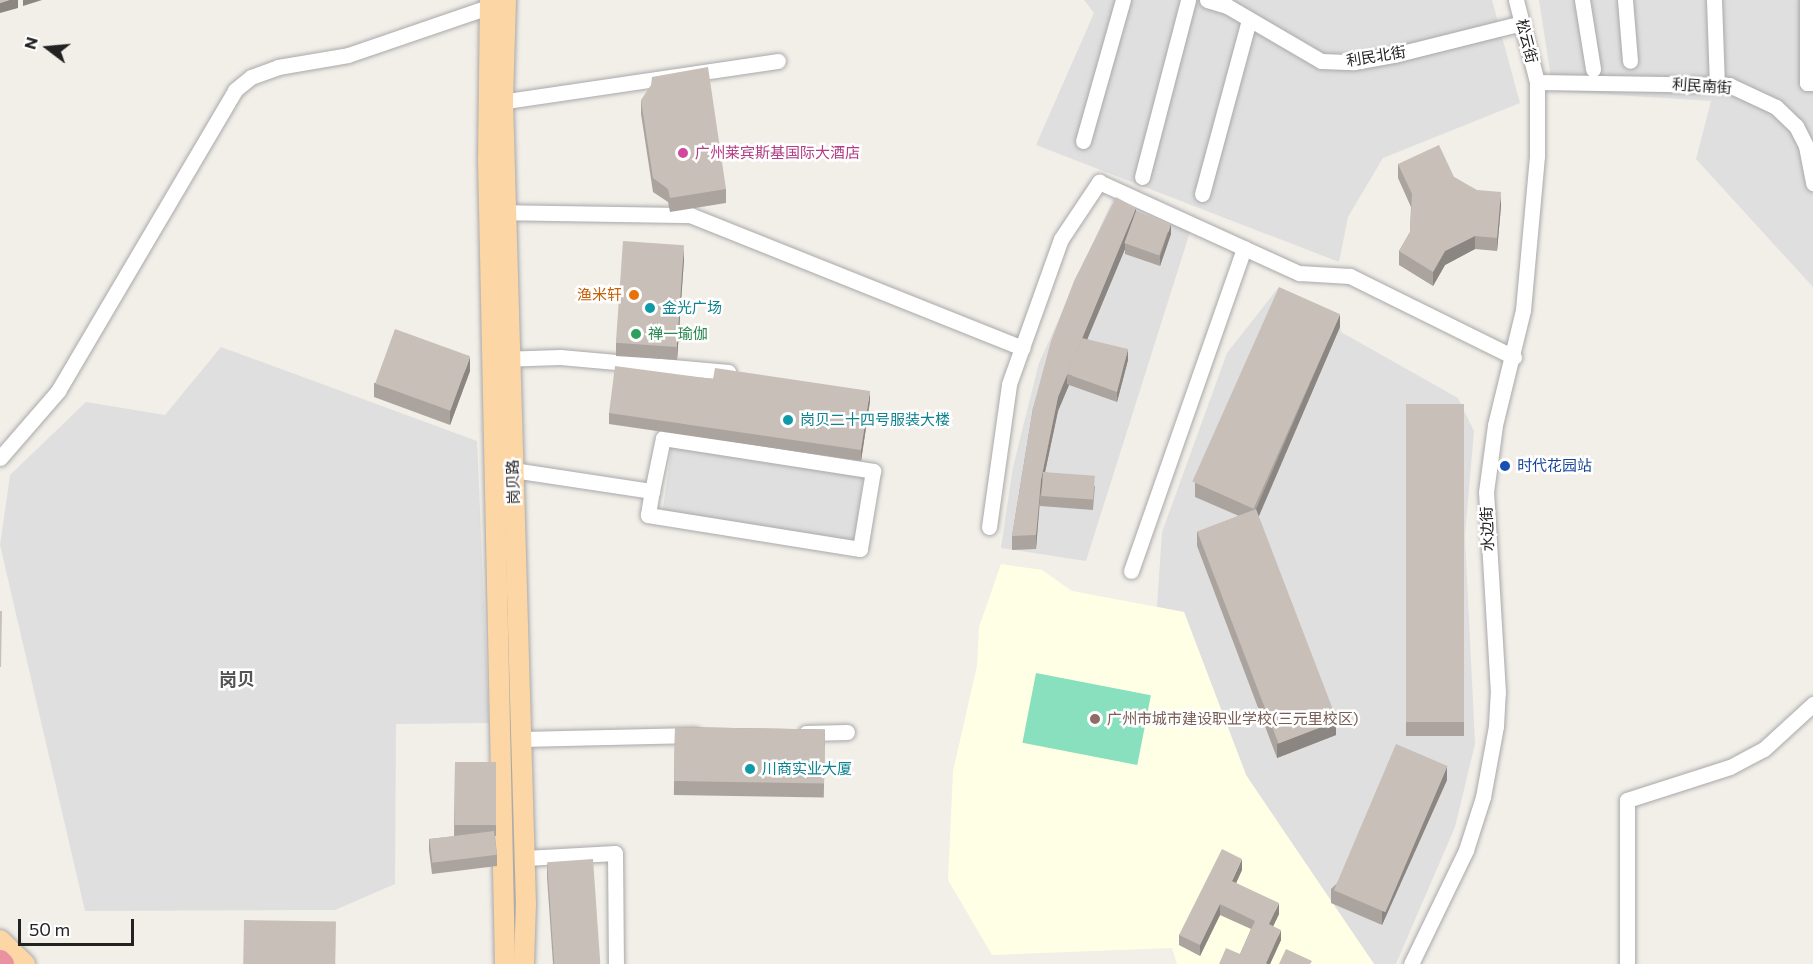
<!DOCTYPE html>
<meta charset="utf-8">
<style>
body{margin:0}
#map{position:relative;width:1813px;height:964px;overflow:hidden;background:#f2efe9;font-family:Commissioner,"Noto Sans SC",sans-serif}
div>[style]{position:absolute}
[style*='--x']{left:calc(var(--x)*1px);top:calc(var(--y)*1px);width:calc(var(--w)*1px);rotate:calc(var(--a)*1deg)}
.residential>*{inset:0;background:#e0dfdf;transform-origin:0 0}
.education>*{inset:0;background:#ffffe5}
.pitch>*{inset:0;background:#88e0be;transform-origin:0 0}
.roads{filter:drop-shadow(0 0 2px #a9a9a9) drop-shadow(0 0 2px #a9a9a9)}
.minor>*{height:15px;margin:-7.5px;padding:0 7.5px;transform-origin:7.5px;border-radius:7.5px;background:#fff}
.major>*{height:20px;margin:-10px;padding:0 10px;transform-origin:10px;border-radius:10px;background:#fcd6a4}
.highway>*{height:22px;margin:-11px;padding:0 11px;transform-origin:11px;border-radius:11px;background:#e892a2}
.wall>*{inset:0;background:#aba49e;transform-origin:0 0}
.shaded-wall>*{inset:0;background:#8b8681}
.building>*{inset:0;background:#c7bfb8;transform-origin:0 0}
.dots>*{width:16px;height:16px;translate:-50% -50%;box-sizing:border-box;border:3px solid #fff;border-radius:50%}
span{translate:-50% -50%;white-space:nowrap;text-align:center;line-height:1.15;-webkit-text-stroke:5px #fff;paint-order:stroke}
.street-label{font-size:15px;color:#222}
.hotel-label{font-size:15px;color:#b23c85}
.left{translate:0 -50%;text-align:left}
.food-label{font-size:15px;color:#c56008}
.right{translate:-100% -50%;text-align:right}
.culture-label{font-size:15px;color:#0d838f}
.leisure-label{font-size:15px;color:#27864d}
.transit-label{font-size:15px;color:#164399}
.education-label{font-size:15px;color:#785e54}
.quarter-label{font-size:18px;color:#555;font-weight:700}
.north{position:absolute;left:18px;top:18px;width:60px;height:60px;-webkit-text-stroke:4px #fff;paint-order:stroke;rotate:286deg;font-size:16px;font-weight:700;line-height:24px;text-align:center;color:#222}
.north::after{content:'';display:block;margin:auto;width:21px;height:27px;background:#222;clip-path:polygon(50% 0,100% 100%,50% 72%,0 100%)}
.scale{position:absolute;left:18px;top:919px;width:116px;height:27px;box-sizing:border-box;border:3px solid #222;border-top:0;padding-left:8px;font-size:18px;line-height:21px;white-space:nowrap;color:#222;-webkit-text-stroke:4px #fff;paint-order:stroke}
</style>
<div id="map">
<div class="residential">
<div style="clip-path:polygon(1084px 0,1492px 0,1520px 103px,1383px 158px,1348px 217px,1339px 262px,1036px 145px,1094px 13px)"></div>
<div style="clip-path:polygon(1539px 0,1813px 0,1813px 287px,1696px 159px,1711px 101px,1553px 91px)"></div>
<div style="clip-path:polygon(1114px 196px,1190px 232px,1086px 561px,1001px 548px,1013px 467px,1039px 363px)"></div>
<div style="clip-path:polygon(1278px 288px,1340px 327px,1341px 332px,1458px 398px,1474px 431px,1465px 536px,1475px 744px,1455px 827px,1396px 964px,1374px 964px,1331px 903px,1246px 775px,1184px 612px,1157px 607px,1162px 532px,1227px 353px)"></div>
<div style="clip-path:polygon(221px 347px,477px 441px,489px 723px,396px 724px,395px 884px,335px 910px,85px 911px,0 545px,10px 475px,86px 402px,165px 415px)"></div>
<div style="left:672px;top:444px;width:194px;height:70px;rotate:8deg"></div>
</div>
<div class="education">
<div style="clip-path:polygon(1001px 564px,1042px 570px,1072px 591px,1184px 612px,1246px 775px,1374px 964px,1177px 964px,1172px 948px,992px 955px,948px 880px,953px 771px,977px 666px,979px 627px)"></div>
</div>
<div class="pitch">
<div style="left:1036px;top:673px;width:117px;height:71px;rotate:11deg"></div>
</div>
<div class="roads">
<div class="minor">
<div style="--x:1207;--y:0;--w:21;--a:17"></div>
<div style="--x:1227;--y:6;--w:109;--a:30.3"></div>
<div style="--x:1321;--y:61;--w:33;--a:2"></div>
<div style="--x:1354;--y:62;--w:41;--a:-9.9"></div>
<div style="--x:1394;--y:55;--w:132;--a:-14"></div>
<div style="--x:1582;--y:0;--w:70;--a:80.9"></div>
<div style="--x:1625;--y:0;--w:61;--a:85.3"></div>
<div style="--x:1714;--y:0;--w:84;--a:88"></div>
<div style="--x:1807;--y:0;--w:83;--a:90"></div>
<div style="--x:1807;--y:83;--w:6;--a:0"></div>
<div style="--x:1537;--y:82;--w:192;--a:0.9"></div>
<div style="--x:1729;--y:85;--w:52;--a:25.1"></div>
<div style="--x:1776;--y:107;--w:28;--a:44"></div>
<div style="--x:1796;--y:126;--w:22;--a:63"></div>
<div style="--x:1806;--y:146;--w:38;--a:79"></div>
<div style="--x:493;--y:103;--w:288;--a:-8.4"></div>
<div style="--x:1083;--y:141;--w:147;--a:-74.2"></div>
<div style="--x:1142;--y:177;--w:183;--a:-75.4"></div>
<div style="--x:1202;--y:194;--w:180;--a:-74.9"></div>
<div style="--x:498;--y:212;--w:192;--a:0.9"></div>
<div style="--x:690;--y:215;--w:358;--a:21.8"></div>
<div style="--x:500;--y:359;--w:60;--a:-1.9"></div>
<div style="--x:560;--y:357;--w:169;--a:5.1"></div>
<div style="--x:0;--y:458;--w:89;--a:-49.1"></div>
<div style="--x:58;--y:391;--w:349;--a:-59.5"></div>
<div style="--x:235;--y:90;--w:21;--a:-39"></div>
<div style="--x:251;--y:77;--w:29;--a:-20"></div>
<div style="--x:278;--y:67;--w:71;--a:-9.7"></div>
<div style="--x:348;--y:55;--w:157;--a:-18.9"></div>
<div style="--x:513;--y:470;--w:141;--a:8.6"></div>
<div style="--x:652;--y:491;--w:54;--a:-78.3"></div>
<div style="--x:663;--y:438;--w:213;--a:8.9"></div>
<div style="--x:873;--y:471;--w:79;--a:99.5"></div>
<div style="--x:860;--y:549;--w:215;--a:-170.9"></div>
<div style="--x:648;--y:515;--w:24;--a:-81"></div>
<div style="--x:989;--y:527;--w:144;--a:-82"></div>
<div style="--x:1009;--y:384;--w:154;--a:-70.3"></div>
<div style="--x:1061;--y:239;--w:69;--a:-56.3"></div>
<div style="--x:1099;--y:182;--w:220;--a:24.5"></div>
<div style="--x:1299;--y:273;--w:51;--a:3.4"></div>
<div style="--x:1350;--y:276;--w:183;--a:26.3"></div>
<div style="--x:1131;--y:571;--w:342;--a:-70.7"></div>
<div style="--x:806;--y:733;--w:41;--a:-1.4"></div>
<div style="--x:521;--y:739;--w:174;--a:-1.3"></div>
<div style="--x:525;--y:858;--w:90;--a:-3.2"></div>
<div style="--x:615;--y:853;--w:111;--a:89.5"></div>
<div style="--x:1411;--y:964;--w:127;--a:-64.2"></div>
<div style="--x:1466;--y:850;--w:56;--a:-72.2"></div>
<div style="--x:1483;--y:797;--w:72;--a:-79.6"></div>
<div style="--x:1496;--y:726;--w:33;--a:-87"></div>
<div style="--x:1498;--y:693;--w:201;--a:-93.4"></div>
<div style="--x:1486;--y:492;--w:68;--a:-82.3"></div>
<div style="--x:1495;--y:425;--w:118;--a:-76.3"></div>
<div style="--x:1523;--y:310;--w:155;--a:-84.8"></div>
<div style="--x:1537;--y:156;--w:74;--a:-90"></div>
<div style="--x:1537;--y:82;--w:85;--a:-104.4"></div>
<div style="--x:1627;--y:964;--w:164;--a:-90"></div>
<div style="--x:1627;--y:800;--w:108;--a:-17.8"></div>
<div style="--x:1730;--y:767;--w:38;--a:-28"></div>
<div style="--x:1764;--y:749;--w:67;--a:-42.6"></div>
</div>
<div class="major">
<div style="--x:490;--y:0;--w:158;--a:90.7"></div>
<div style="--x:488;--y:158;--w:806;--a:88.79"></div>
<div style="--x:506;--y:0;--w:102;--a:91.7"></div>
<div style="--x:503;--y:102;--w:801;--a:88.36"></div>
<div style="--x:526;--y:903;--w:61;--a:91.9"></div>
<div style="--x:0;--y:940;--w:35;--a:44"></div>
</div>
<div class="highway">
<div style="--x:0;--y:961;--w:4;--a:45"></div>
</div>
</div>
<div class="wall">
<div style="clip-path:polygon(641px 100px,726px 189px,726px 203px,670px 212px,668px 202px,653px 192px,641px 114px)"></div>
<div style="clip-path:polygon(1398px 164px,1454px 177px,1501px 206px,1497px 251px,1475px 249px,1445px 265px,1433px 286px,1399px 265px,1399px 251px,1410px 232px,1411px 207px,1398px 178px)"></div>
<div style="clip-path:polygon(1136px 211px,1171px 234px,1160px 266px,1125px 254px,1125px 249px,1087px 339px,1128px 360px,1117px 402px,1069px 385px,1058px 411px,1045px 472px,1095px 486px,1093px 510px,1040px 506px,1040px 502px,1036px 549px,1012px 550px,1012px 536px,1033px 408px)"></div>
<div style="clip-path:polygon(684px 259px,677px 360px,616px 356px,616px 343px)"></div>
<div style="clip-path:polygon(1340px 327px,1258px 517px,1336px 735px,1277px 758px,1197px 546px,1197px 532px,1239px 516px,1195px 497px,1195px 483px)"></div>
<div style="clip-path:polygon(470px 371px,450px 425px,374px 397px,374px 383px)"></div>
<div style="clip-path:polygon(870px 401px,861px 461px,609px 424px,609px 413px)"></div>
<div style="left:1406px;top:404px;width:58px;height:332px"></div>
<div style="left:675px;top:727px;width:150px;height:68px;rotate:1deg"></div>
<div style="clip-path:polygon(455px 762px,496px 762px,496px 836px,495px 836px,497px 855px,497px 866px,432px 874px,429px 850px,429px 839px,458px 836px,454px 836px)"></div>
<div style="clip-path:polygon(1447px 780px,1382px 925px,1331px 903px,1331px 889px)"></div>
<div style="clip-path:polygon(547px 863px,600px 964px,553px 964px,547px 877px)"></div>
<div style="clip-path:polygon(1242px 870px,1236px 883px,1279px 914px,1273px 926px,1281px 940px,1270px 964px,1219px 964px,1240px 954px,1251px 929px,1220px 915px,1200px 956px,1179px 945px,1179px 935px)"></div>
</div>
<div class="shaded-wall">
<div style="clip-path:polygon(9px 0,18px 0,18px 8px,0 13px,0 3px)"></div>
<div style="clip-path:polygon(23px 0,42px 0,23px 6px)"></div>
<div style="clip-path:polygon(1501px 192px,1501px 206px,1497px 251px,1497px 238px)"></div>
<div style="clip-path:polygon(1136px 208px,1136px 222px,1125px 243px,1125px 249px,1072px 376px,1067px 374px)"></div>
<div style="clip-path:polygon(1171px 224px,1171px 234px,1160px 266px,1160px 256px)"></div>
<div style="clip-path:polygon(1475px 236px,1475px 249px,1445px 265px,1433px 286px,1433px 272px,1445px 251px)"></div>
<div style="clip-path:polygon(684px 245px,684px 259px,677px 360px,677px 346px)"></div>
<div style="clip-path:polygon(1340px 314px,1340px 327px,1256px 523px,1256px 509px)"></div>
<div style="clip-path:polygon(1128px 349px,1128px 360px,1117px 402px,1117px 392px)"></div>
<div style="clip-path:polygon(470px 357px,470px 371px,450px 425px,450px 411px)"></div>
<div style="clip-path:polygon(1067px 374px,1067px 384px,1069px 385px,1058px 411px,1040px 496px,1036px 549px,1036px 535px,1041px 480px,1058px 397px)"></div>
<div style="clip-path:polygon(870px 391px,870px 401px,861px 461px,861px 450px)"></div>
<div style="clip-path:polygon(1336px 721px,1336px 735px,1277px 758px,1277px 744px)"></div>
<div style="clip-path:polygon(1447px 766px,1447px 780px,1382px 925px,1382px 911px)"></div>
<div style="clip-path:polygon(1242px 859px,1242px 870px,1232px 892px,1232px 881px)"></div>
<div style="clip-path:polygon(1279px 903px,1279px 914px,1269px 935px,1269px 924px)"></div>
<div style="clip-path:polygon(1220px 904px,1220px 915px,1200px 956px,1200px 945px)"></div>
<div style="clip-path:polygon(1281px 930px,1281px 940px,1270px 964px,1266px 964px)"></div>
</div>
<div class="building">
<div style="clip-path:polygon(0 0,9px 0,0 3px)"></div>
<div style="clip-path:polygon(708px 67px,726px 189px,670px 198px,668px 189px,653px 178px,641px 100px,651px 85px,652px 77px)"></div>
<div style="clip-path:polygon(1439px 145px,1454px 177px,1477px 190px,1501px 192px,1497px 238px,1475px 236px,1445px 251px,1433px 272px,1399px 251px,1410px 232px,1412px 194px,1398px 164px)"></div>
<div style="clip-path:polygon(1116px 197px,1136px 208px,1058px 397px,1041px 480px,1036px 535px,1012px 536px,1033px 408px,1051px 341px,1074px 281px)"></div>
<div style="left:1136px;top:211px;width:37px;height:34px;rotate:20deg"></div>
<div style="left:623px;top:241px;width:61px;height:102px;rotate:4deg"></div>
<div style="left:1279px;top:287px;width:67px;height:213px;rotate:24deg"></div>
<div style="left:395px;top:329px;width:80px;height:58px;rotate:20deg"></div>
<div style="clip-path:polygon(1082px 338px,1128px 349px,1117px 392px,1067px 374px)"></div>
<div style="clip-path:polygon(615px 366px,713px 379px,715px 368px,870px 391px,861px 450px,609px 413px)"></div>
<div style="left:1406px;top:404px;width:58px;height:318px"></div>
<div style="left:1043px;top:472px;width:52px;height:24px;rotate:4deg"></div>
<div style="left:1256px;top:509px;width:227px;height:63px;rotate:69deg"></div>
<div style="clip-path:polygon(0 611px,2px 611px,1px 667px,0 667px)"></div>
<div style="left:675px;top:727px;width:150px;height:54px;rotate:1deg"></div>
<div style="left:1396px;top:744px;width:56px;height:159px;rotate:23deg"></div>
<div style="left:455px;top:762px;width:41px;height:63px"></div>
<div style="left:494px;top:831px;width:24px;height:65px;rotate:83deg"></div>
<div style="clip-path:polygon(1222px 849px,1242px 859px,1232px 881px,1279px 903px,1269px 924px,1281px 930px,1266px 963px,1267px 964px,1219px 964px,1226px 948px,1240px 954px,1255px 921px,1220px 904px,1200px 945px,1179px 935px)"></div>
<div style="left:593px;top:859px;width:105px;height:46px;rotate:86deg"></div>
<div style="left:244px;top:920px;width:92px;height:44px;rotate:1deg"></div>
<div style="clip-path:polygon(1286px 949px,1312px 961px,1310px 964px,1279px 964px)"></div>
</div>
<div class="dots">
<div style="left:683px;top:153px;background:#d1479c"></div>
<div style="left:634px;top:295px;background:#e8710a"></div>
<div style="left:650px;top:308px;background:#0f9aa8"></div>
<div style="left:636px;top:334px;background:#2e9e5b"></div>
<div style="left:788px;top:420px;background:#0f9aa8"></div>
<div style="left:1505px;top:466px;background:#1a4fb4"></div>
<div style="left:1095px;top:719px;background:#8d6e63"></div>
<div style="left:750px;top:769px;background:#0f9aa8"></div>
</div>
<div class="street-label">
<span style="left:1527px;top:41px;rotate:76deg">松云街</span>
<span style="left:1376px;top:56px;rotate:-9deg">利民北街</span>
<span style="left:1702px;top:86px;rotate:4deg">利民南街</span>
<span style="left:513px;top:482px;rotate:-92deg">岗贝路</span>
<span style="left:1487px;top:529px;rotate:-92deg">水边街</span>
</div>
<div class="hotel-label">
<span class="left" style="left:695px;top:153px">广州莱宾斯基国际大酒店</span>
</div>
<div class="food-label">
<span class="right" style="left:622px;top:295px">渔米轩</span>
</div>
<div class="culture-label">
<span class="left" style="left:662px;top:308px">金光广场</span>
<span class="left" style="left:800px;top:420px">岗贝二十四号服装大楼</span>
<span class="left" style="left:762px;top:769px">川商实业大厦</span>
</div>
<div class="leisure-label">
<span class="left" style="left:648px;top:334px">禅一瑜伽</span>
</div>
<div class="transit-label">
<span class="left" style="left:1517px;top:466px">时代花园站</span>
</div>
<div class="education-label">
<span class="left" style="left:1107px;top:719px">广州市城市建设职业学校(三元里校区)</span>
</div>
<div class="quarter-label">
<span style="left:237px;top:679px">岗贝</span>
</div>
<div class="north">N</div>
<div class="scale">50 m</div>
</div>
